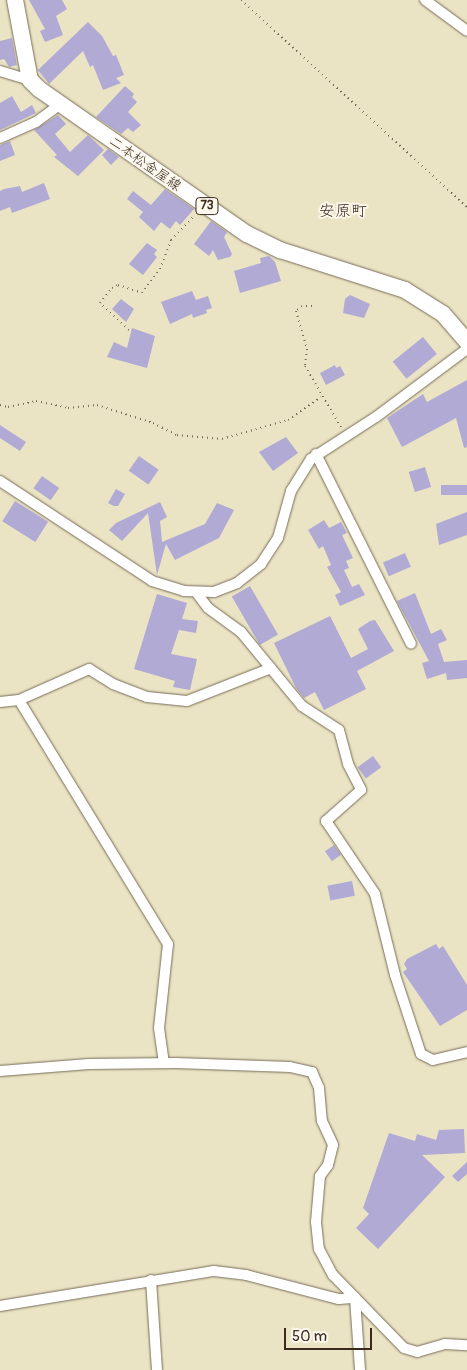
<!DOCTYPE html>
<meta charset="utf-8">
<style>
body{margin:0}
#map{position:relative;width:467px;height:1370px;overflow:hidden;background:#eae4c4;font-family:Pangolin,"Klee One",sans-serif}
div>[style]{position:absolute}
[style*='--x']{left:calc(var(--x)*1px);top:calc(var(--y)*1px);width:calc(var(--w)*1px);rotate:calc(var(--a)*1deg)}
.building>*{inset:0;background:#b0aad4;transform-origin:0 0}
.path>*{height:2px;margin-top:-1px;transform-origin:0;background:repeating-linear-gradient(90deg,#786b58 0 1px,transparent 0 5px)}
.roads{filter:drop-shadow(0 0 1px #786b58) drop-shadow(0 0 1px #786b58)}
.minor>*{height:10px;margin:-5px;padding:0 5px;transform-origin:5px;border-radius:5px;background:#fff}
.primary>*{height:16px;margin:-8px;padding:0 8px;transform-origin:8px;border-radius:8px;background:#fff}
span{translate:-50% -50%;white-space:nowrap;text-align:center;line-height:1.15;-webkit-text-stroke:4px #fbf7ec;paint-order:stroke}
.shield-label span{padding:1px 4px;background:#fbf7ec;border:1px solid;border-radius:4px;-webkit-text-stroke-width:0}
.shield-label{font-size:12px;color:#3b2a1e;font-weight:700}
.street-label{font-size:14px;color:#3b2a1e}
.quarter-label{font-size:16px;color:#3b2a1e}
.scale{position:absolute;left:284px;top:1328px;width:88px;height:22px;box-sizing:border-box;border:2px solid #3b2a1e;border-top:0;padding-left:6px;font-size:15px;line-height:18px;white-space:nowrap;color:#3b2a1e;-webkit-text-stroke:4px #fbf7ec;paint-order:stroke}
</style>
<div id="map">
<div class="building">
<div style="clip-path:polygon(29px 0,62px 0,67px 9px,56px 16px,63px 35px,45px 42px,40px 31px,45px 29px)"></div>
<div style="clip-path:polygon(88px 22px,102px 36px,113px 56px,116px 55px,124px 75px,116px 78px,121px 83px,103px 90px,93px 65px,90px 67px,83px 51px,49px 84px,38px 70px)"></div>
<div style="clip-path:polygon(12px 38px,17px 65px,9px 67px,4px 59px,0 60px,0 41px)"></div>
<div style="clip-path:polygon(125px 86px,134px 94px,132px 97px,137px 102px,128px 112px,141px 125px,133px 132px,128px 128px,121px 134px,96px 117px)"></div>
<div style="clip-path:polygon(12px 96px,21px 112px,32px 105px,36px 113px,0 130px,0 103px)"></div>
<div style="clip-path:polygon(58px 115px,66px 124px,55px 134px,70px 152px,88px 135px,104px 150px,78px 176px,54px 157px,57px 155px,34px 130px)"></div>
<div style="clip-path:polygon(10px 141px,15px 155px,0 161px,0 145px)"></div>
<div style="clip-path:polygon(108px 149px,119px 157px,111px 165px,102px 155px)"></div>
<div style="clip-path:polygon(44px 183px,50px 199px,12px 213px,10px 207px,0 211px,0 191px,4px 189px,20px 186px,22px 192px)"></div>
<div style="clip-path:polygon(165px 189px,194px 209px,180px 225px,176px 221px,170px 229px,161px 222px,154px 231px,139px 217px,143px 212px,127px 199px,133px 191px,151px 205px)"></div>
<div style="clip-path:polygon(211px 221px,227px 232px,224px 237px,232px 254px,230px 257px,218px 260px,213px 250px,209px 256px,194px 244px)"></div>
<div style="clip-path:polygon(147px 243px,157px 250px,154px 254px,157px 257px,143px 275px,129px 264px)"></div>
<div style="clip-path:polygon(269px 256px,275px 262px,281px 281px,240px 293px,234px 271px,261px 263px,260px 258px)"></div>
<div style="clip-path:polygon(192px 291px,196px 300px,208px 296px,212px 308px,206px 310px,207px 313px,193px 318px,192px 314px,170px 324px,161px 302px)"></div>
<div style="clip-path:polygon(350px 295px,370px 304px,364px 318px,343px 313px,345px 299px)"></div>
<div style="clip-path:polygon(121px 299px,134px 309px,126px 322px,112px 309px)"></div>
<div style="clip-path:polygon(132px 328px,155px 336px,147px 368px,107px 357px,114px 342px,127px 348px)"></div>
<div style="left:423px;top:337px;width:22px;height:39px;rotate:51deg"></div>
<div style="clip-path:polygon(335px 365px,336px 368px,340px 366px,345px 375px,326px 385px,320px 373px)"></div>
<div style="clip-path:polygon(467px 380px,467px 447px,464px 448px,456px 418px,402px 447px,387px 418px,423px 394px,427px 402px)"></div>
<div style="clip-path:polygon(0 425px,26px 442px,20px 451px,0 438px)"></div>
<div style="clip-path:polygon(286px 437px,298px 453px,273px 471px,259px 452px)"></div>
<div style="left:139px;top:456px;width:24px;height:18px;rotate:35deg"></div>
<div style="left:425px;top:467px;width:21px;height:17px;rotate:73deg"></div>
<div style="left:42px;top:476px;width:21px;height:15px;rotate:35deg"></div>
<div style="left:467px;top:485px;width:10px;height:26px;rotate:90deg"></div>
<div style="clip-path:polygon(116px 489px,125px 494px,118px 506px,114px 506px,108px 503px)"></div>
<div style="left:15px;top:501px;width:39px;height:24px;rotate:32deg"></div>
<div style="clip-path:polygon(160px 502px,167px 517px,160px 521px,162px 542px,205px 524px,217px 503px,234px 510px,219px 538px,175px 560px,166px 544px,157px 575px,148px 513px,122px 541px,109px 530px,116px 523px)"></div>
<div style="clip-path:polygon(467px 512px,467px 535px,439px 545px,436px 524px)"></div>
<div style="clip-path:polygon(324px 520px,329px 528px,341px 522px,347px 533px,342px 535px,353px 558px,346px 561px,349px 568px,344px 570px,352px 587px,359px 584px,365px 595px,340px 606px,335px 595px,341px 592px,327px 567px,331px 565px,323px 546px,319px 549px,308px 530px)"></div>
<div style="left:405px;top:553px;width:15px;height:24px;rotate:67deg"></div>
<div style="left:250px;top:586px;width:56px;height:21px;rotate:60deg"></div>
<div style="clip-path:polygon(415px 593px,431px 634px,441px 629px,447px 640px,438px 644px,444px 662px,467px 660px,467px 678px,447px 680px,446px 673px,427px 679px,422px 663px,429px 661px,397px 601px)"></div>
<div style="clip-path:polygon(157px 594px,187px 603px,182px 619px,198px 621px,196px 633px,179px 630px,171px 654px,197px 659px,190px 690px,173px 687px,175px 681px,134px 669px)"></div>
<div style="clip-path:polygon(330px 616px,351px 658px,368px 649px,358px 629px,370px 621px,375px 620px,394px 651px,357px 671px,366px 689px,324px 710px,315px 692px,304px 698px,296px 688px,274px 643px)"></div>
<div style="left:373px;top:756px;width:14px;height:19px;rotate:54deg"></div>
<div style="left:334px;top:845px;width:12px;height:11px;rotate:55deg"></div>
<div style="left:352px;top:881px;width:15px;height:25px;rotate:79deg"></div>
<div style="clip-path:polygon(436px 944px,439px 949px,443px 946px,467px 985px,467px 1010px,440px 1026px,403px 972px,407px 969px,404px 964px,407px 959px)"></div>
<div style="clip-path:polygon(464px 1129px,465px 1153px,422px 1155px,445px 1177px,378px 1249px,356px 1228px,369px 1214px,363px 1208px,389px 1133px,415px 1141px,417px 1134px,436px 1140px,439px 1130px)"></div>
<div style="clip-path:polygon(467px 1162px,467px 1174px,458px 1182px,452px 1176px)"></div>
</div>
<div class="path">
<div style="--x:241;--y:0;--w:306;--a:42.5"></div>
<div style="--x:312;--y:306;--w:10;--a:180"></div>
<div style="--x:302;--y:306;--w:8;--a:140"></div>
<div style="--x:296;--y:311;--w:40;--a:74"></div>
<div style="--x:307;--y:349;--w:17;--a:97"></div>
<div style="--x:305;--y:366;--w:71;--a:59.5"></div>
<div style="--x:129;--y:330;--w:40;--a:-137"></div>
<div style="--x:100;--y:303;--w:19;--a:-51"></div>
<div style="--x:112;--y:288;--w:7;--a:-27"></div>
<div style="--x:118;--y:285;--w:25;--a:18"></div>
<div style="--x:142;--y:293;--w:30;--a:-53"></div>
<div style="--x:160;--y:269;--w:31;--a:-69"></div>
<div style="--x:171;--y:240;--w:33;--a:-46"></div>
<div style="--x:0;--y:405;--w:8;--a:14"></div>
<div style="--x:8;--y:407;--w:29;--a:-12"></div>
<div style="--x:36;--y:401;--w:33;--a:12"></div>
<div style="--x:68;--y:408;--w:29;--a:-6"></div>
<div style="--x:97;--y:405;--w:59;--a:17.8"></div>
<div style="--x:153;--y:423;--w:27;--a:27"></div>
<div style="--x:177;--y:435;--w:45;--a:5.1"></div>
<div style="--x:222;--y:439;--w:69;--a:-16.1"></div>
<div style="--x:288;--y:420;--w:40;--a:-34.9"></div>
</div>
<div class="roads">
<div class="minor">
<div style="--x:425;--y:0;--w:52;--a:36.4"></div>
<div style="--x:0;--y:71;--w:31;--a:17"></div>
<div style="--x:0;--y:138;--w:39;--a:-24"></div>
<div style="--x:36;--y:122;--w:31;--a:-36"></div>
<div style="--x:316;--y:454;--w:212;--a:63.4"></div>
<div style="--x:0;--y:481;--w:182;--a:33.3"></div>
<div style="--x:152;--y:581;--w:34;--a:17"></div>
<div style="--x:184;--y:591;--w:30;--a:2"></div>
<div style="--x:214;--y:592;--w:25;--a:-21"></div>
<div style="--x:237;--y:583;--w:31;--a:-38"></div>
<div style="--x:261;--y:564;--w:31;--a:-57"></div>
<div style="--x:278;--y:538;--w:49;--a:-74.5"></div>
<div style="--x:291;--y:491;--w:38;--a:-58"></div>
<div style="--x:311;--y:459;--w:77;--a:-32.9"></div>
<div style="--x:376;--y:417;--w:114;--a:-36.8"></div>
<div style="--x:196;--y:592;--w:20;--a:53"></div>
<div style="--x:208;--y:608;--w:41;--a:36"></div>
<div style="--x:241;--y:632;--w:96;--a:50.5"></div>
<div style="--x:302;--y:706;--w:44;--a:33"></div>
<div style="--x:339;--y:730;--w:35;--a:75"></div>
<div style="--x:348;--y:764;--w:29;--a:63"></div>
<div style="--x:361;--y:790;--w:47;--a:138.5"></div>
<div style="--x:326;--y:821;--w:88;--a:56.1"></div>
<div style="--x:375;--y:894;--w:83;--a:76.1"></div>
<div style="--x:395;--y:975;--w:83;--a:71.8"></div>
<div style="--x:421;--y:1054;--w:13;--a:27"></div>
<div style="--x:433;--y:1060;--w:35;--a:-13"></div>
<div style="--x:19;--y:700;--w:286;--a:58.6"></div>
<div style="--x:168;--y:944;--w:84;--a:96.1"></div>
<div style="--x:159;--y:1028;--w:35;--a:82"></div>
<div style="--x:0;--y:702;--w:19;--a:-6"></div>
<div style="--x:19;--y:700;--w:77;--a:-23.9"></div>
<div style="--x:89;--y:669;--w:28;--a:32"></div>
<div style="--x:113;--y:684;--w:36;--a:21"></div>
<div style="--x:147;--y:697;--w:40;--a:5.7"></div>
<div style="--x:187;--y:701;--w:90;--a:-21.4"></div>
<div style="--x:0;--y:1071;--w:89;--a:-4.5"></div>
<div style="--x:89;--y:1064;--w:87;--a:-0.7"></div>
<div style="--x:176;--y:1063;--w:114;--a:2"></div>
<div style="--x:290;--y:1067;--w:23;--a:13"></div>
<div style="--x:312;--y:1072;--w:17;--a:66"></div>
<div style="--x:319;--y:1088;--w:33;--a:85"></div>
<div style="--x:322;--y:1121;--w:26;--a:65"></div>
<div style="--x:333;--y:1145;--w:21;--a:104"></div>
<div style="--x:328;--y:1165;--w:14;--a:126"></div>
<div style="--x:320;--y:1176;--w:46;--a:95"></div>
<div style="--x:316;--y:1222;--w:27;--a:84"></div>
<div style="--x:319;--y:1249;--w:30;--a:62"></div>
<div style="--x:333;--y:1275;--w:102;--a:45.8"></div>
<div style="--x:404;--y:1348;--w:14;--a:17"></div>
<div style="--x:417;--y:1352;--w:29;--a:-16"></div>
<div style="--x:445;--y:1344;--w:22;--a:3"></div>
<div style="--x:151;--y:1280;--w:90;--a:86.2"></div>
<div style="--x:0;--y:1306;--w:217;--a:-9.3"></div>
<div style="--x:214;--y:1271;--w:32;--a:7"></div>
<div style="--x:246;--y:1275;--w:96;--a:14.5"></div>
<div style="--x:339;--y:1299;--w:16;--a:-4"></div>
<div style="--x:355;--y:1298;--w:72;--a:86"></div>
</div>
<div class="primary">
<div style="--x:15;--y:0;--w:81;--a:79.4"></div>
<div style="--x:30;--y:80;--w:13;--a:45"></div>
<div style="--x:39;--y:89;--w:254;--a:34.9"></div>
<div style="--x:247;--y:234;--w:37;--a:26"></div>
<div style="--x:280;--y:250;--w:131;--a:17.7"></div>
<div style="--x:405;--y:290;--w:45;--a:32.3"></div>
<div style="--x:443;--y:314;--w:37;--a:49"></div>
</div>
</div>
<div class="shield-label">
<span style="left:207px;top:206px">73</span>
</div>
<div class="street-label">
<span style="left:145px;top:164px;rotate:35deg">二本松金屋線</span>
</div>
<div class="quarter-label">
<span style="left:343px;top:211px">安原町</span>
</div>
<div class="scale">50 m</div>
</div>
